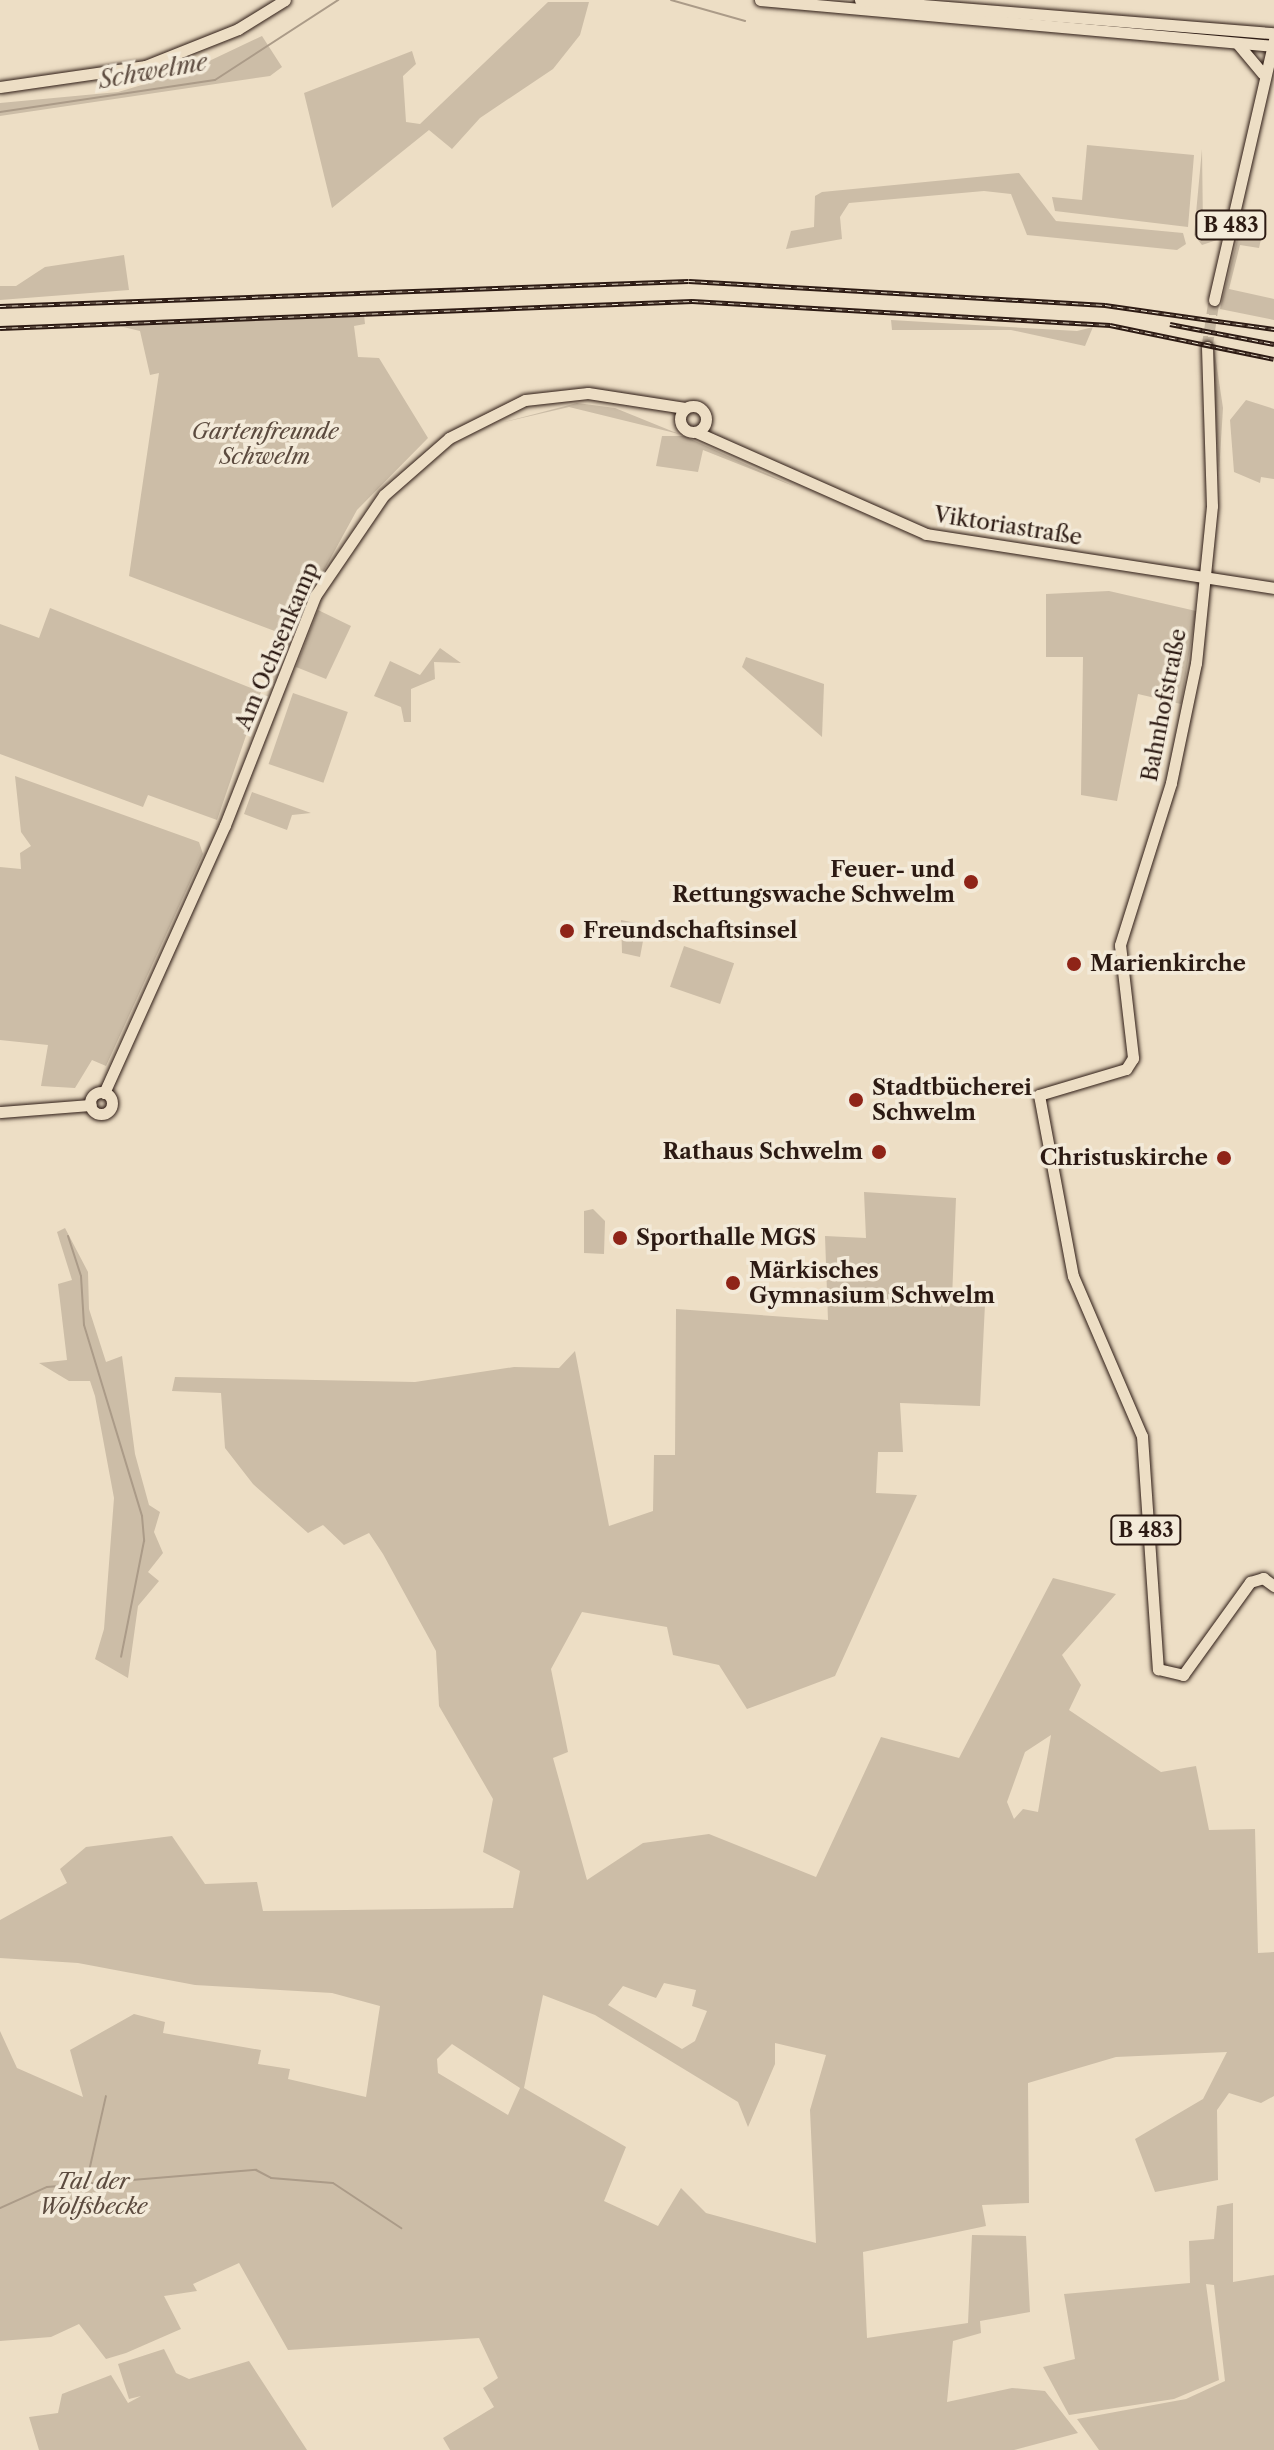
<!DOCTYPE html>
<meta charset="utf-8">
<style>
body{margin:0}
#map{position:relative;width:1274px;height:2450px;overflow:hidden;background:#eddec5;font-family:"Libre Caslon Text",serif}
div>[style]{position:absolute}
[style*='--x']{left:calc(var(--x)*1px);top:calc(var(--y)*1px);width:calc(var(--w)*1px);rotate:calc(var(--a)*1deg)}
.green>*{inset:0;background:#ccbda7;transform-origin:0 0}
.stream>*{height:2px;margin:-1px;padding:0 1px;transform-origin:1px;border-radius:1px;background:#ab9b88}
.major-tunnel>*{height:11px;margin-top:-5.5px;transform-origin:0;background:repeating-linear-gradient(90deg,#c6b7a1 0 11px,transparent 0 16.5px)}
.roads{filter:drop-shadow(0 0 2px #2c1a13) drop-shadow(0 0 2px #2c1a13)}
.major>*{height:11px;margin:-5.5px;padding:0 5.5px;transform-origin:5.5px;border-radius:5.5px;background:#eddec5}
.major>.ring{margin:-5.5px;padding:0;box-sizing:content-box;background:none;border:11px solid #eddec5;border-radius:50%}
.rail>*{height:5px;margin-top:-2.5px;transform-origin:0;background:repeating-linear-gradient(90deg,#f3ead9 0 6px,#2c1a13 0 12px);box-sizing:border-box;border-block:2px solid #2c1a13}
.dots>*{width:22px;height:22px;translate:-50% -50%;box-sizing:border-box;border:4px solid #f3ead9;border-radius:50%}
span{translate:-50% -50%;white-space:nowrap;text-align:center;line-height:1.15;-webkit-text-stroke:7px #f3ead9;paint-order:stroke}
.shield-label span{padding:2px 6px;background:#f3ead9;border:2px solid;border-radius:6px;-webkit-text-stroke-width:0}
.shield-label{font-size:20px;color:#2c1a13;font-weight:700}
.park-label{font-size:22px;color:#5c4b3f;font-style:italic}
.street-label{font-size:22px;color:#2c1a13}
.poi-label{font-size:22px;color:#2c1a13;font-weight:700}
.right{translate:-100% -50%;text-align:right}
.left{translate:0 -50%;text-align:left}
.water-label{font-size:24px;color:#5f4e42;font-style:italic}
</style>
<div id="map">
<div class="green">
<div style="clip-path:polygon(548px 2px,589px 2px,580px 35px,553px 69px,480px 118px,452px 149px,429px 130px,332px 208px,304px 93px,412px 51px,416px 64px,403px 76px,406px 122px,420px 124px)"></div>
<div style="clip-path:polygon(262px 36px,282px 67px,270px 76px,0 116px,0 103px,118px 92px,186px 72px)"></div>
<div style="clip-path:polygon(1087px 145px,1194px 155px,1188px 227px,1055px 211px,1052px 197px,1082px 200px)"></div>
<div style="clip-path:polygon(1202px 149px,1203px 228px,1223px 229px,1220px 239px,1202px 245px,1194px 235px)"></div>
<div style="clip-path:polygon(1019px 173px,1056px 221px,1183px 233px,1186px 244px,1177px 250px,1027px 235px,1011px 194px,984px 191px,849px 203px,840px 217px,842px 239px,786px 249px,791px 231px,814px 227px,815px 196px,822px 192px)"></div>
<div style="clip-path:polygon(1243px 216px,1265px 222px,1259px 248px,1240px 245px,1229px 289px,1274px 299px,1274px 320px,1220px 309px)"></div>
<div style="clip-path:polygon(124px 255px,129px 290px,0 300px,0 286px,16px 286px,45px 267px)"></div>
<div style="clip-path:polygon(364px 314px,365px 324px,354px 326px,358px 357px,379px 358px,428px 438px,357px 510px,288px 636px,129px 576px,159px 373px,150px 375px,140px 331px,111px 324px)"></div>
<div style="clip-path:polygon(891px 320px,1077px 331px,1093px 327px,1085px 346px,1011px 330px,892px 330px)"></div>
<div style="clip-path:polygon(1214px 348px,1223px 408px,1219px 473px,1213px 358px)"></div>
<div style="clip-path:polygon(1246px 400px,1274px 409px,1274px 479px,1261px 477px,1260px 483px,1234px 472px,1230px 420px)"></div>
<div style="clip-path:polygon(577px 403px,615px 408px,679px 434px,569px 407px,500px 423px)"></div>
<div style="clip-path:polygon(662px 436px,684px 436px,796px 487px,703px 450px,698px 472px,656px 466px)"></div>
<div style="clip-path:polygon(1109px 591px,1196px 611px,1181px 704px,1138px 694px,1117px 801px,1081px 795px,1083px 657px,1046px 657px,1046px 594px)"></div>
<div style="clip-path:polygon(50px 608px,261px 692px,217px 820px,148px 795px,143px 807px,0 754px,0 624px,39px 638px)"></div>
<div style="clip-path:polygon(318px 610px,351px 626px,326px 679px,296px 667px)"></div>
<div style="clip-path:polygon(440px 648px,461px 663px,434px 662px,435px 679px,411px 689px,411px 722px,404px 722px,401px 707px,374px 696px,390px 661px,420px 675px)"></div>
<div style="clip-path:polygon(746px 657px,824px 684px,822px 737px,742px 667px)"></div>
<div style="left:293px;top:693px;width:58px;height:75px;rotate:19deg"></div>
<div style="clip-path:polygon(15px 776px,199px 842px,203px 854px,106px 1066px,92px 1060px,75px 1088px,41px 1086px,48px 1045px,0 1040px,0 867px,21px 869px,20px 853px,31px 846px,21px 832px)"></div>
<div style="clip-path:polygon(252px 792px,311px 813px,292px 815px,287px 830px,244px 814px)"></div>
<div style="clip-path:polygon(621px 920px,646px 925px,640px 957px,622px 953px)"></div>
<div style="left:684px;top:946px;width:53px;height:43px;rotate:19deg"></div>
<div style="clip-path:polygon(evenodd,864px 1192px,956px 1198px,952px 1299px,985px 1304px,980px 1406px,900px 1403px,903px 1452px,878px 1452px,876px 1493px,917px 1495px,835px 1676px,747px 1709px,719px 1665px,673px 1655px,667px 1627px,582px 1612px,551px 1669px,568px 1752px,553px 1758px,587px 1880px,643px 1843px,709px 1834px,816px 1877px,881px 1737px,959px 1758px,1053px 1578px,1116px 1594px,1062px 1655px,1081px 1685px,1069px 1710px,1161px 1772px,1196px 1766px,1209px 1830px,1255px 1829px,1258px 1953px,1274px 1952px,1274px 2096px,1261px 2103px,1229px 2093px,1217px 2110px,1218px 2180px,1155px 2192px,1135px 2139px,1203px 2099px,1227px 2052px,1116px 2057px,1028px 2083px,1029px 2203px,982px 2205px,986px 2226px,863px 2252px,867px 2338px,968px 2323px,972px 2235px,1026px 2236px,1030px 2312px,980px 2321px,981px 2333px,953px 2341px,947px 2402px,1012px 2388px,1045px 2391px,1078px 2433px,1014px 2450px,450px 2450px,443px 2438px,494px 2407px,483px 2388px,498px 2378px,479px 2338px,288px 2350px,239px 2263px,193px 2284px,197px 2291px,164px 2296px,181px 2329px,126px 2353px,106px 2359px,79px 2324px,51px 2337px,0 2341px,0 2031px,17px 2068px,83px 2097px,70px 2050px,134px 2014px,165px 2022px,163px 2033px,261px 2050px,258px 2064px,290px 2069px,288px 2079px,366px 2097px,380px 2006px,332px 1993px,195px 1985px,78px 1963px,0 1958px,0 1920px,67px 1883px,60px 1869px,86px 1847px,172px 1836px,205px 1884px,257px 1882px,263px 1911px,513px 1908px,520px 1871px,483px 1852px,493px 1799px,439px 1706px,436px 1651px,383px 1554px,369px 1533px,344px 1545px,323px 1525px,308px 1533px,253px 1484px,225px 1448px,221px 1393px,172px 1391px,175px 1377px,415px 1382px,514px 1367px,559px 1368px,575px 1351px,609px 1526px,653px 1511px,654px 1455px,675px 1455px,676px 1309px,828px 1320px,825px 1236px,866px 1238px,864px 1192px,1051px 1735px,1038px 1812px,1023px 1809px,1014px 1819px,1007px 1802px,1025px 1752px,1051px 1735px,864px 1192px,664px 1983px,696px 1990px,692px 2006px,707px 2011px,695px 2041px,682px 2049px,608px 2005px,623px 1986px,656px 1998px,664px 1983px,864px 1192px,543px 1995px,595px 2015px,738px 2102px,748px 2127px,775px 2064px,775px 2043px,826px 2055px,810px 2110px,816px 2243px,706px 2213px,681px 2188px,658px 2226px,604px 2201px,626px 2147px,524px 2088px,543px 1995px,864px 1192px,452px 2044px,520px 2088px,508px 2115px,438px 2073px,437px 2059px,452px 2044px)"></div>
<div style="clip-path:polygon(593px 1209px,605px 1221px,604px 1254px,584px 1253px,584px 1211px)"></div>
<div style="clip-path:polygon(65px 1228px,88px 1272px,89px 1309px,106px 1362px,122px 1356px,135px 1454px,149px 1505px,160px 1512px,154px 1532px,163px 1553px,148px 1572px,159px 1581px,138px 1606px,128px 1678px,95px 1659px,104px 1629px,114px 1498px,95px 1396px,90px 1381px,69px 1381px,39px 1363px,67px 1360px,58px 1284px,72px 1280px,57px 1232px)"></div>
<div style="clip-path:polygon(1233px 2203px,1233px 2282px,1274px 2275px,1274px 2450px,1099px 2450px,1077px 2419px,1186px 2399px,1225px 2381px,1214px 2285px,1206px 2284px,1219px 2380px,1174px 2399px,1069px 2415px,1043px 2367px,1075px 2359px,1064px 2294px,1190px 2283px,1189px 2241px,1214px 2239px,1217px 2206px)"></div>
<div style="clip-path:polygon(164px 2349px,176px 2373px,189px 2379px,249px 2361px,307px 2450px,39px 2450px,29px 2417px,58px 2413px,62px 2394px,111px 2375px,128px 2403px,141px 2396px,129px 2399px,118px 2364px)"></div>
</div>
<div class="stream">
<div style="--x:671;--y:0;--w:77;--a:15.8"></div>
<div style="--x:0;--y:112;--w:217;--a:-8.5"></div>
<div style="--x:215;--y:80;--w:147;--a:-33"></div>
<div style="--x:68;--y:1236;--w:42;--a:72"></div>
<div style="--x:81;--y:1276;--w:49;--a:86.5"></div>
<div style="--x:84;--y:1325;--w:200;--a:73.1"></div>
<div style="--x:142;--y:1516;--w:25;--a:85"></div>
<div style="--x:144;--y:1541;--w:118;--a:101.2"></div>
<div style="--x:87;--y:2180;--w:86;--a:-77.3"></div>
<div style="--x:0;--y:2208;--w:51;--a:-24.1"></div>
<div style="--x:47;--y:2187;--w:210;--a:-4.7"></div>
<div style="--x:256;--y:2170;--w:17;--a:28"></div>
<div style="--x:271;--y:2178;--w:62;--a:4.6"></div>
<div style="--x:333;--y:2183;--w:82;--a:33.5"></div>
</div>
<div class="major-tunnel">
<div style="--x:1207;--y:347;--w:48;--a:-81.5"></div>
</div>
<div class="roads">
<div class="major">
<div style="--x:760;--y:0;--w:516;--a:5.11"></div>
<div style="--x:860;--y:0;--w:415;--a:4.6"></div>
<div style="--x:1237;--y:43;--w:40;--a:50"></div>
<div style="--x:0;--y:87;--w:147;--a:-8.2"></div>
<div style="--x:145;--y:66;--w:100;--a:-21.7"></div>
<div style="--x:238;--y:29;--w:55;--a:-31.7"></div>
<div style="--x:1214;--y:300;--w:267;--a:-77"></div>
<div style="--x:1207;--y:347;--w:159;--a:88.2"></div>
<div style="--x:1212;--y:506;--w:158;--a:95.8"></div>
<div style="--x:1196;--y:663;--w:123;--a:101.8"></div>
<div style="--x:1171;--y:783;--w:170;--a:107.5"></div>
<div style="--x:1120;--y:945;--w:114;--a:83.4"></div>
<div style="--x:1133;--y:1058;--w:13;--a:122"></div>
<div style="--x:1126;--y:1069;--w:91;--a:163.4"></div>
<div style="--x:1039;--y:1095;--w:184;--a:79.4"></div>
<div style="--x:1073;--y:1276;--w:174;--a:66.7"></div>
<div style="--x:1142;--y:1436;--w:234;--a:86.1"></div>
<div style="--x:1158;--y:1669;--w:26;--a:13"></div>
<div style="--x:1183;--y:1675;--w:115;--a:-54.2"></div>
<div style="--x:1250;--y:1582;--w:14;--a:-17"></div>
<div style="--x:1263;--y:1578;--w:14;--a:36"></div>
<div class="ring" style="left:680px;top:406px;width:15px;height:15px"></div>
<div style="--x:696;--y:432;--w:252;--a:23.9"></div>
<div style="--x:926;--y:534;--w:352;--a:8.8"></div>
<div class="ring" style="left:90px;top:1092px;width:11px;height:11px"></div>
<div style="--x:104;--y:1093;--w:294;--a:-65.7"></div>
<div style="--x:225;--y:825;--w:246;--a:-68.5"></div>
<div style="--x:315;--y:596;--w:122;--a:-55.7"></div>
<div style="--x:384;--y:495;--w:86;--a:-41.2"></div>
<div style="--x:449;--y:438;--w:85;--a:-26.6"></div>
<div style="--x:525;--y:400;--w:63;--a:-6.3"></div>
<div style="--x:588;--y:393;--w:98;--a:8.8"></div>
<div style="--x:0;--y:1112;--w:91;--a:-4.4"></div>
</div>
</div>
<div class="rail">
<div style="--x:0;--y:306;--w:689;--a:-2.08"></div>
<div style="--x:689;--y:281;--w:417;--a:3.3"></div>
<div style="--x:1105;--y:305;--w:171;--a:8.1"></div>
<div style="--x:1170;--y:324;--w:106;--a:10.9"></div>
<div style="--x:0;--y:328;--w:693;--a:-2.23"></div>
<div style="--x:692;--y:301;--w:419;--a:3.3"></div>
<div style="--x:1110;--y:325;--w:167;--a:11.7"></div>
</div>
<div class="dots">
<div style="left:971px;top:882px;background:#8f2418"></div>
<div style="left:567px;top:931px;background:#8f2418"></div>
<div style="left:1074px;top:964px;background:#8f2418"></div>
<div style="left:856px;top:1100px;background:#8f2418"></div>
<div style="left:879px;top:1152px;background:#8f2418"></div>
<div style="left:1224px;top:1158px;background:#8f2418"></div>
<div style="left:620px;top:1238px;background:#8f2418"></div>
<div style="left:733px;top:1283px;background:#8f2418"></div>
</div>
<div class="shield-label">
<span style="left:1231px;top:225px">B 483</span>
<span style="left:1146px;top:1530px">B 483</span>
</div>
<div class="park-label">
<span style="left:265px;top:444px">Gartenfreunde<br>Schwelm</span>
<span style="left:93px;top:2194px">Tal der<br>Wolfsbecke</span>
</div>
<div class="street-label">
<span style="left:1008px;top:526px;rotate:9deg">Viktoriastraße</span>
<span style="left:277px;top:646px;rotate:-67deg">Am Ochsenkamp</span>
<span style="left:1164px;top:705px;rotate:-79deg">Bahnhofstraße</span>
</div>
<div class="poi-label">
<span class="right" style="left:955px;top:882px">Feuer- und<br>Rettungswache Schwelm</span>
<span class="left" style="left:583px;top:931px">Freundschaftsinsel</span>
<span class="left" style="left:1090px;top:964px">Marienkirche</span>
<span class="left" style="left:872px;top:1100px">Stadtbücherei<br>Schwelm</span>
<span class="right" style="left:863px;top:1152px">Rathaus Schwelm</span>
<span class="right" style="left:1208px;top:1158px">Christuskirche</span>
<span class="left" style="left:636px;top:1238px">Sporthalle MGS</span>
<span class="left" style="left:749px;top:1283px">Märkisches<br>Gymnasium Schwelm</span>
</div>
<div class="water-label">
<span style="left:153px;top:71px;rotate:-10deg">Schwelme</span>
</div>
</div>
